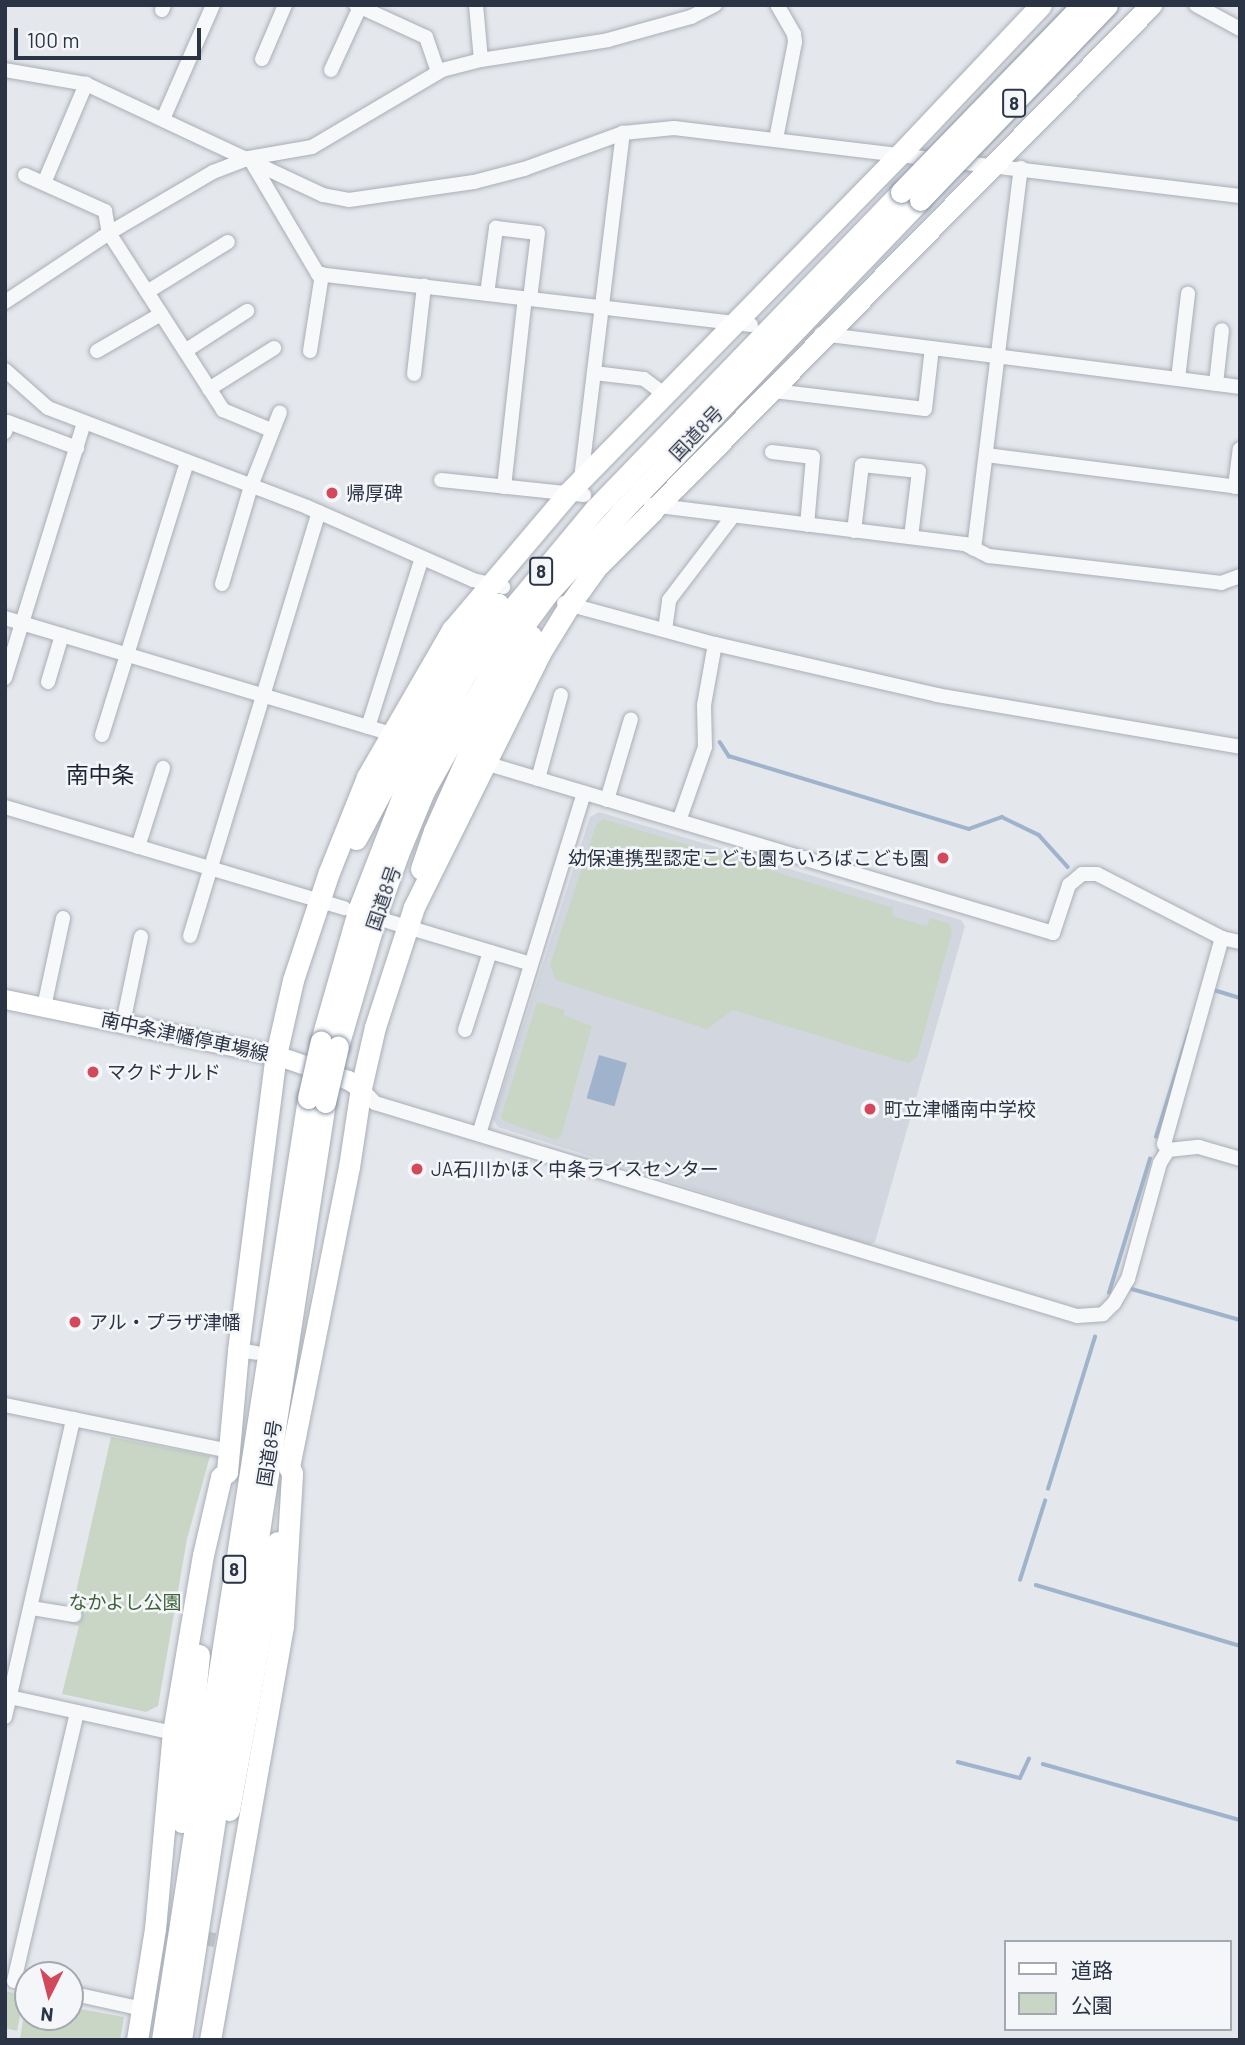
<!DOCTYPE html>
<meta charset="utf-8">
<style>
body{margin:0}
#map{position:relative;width:1245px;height:2045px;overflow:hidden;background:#e4e7ec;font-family:Barlow,"Noto Sans JP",sans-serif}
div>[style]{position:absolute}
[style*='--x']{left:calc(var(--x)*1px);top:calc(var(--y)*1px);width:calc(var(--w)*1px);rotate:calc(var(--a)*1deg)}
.built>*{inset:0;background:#d2d6de}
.green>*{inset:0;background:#c9d6c5}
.water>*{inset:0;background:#9fb4cc;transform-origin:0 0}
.stream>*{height:3.5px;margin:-1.75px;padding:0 1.75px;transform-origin:1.75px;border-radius:1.75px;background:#9fb4cc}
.minor-tunnel>*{height:14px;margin-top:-7px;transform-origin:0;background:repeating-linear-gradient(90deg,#bfc3cb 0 14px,transparent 0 21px)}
.roads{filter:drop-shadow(0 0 2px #a9aeb7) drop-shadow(0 0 2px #a9aeb7)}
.minor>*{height:14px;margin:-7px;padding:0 7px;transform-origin:7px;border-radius:7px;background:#f7f8fa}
.major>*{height:19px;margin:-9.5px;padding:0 9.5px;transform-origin:9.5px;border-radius:9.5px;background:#fff}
.highway>*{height:21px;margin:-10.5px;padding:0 10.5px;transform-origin:10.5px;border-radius:10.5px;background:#fff}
.bridges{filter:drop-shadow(0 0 2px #8b94a3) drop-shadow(0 0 2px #8b94a3)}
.highway-bridge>*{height:21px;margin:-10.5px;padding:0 10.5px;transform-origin:10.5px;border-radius:10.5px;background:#fff}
.dots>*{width:19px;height:19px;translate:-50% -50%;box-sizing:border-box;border:4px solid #f4f6f9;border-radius:50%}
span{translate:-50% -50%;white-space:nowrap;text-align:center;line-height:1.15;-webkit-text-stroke:5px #f4f6f9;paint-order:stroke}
.shield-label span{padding:2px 5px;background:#f4f6f9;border:2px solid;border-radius:5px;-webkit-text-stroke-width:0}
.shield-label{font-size:18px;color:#2b3445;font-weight:700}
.street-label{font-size:19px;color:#2b3445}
.poi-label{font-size:19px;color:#2b3445}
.left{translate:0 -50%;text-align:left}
.right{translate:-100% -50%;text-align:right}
.park-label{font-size:19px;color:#3f6138}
.quarter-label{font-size:23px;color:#1d2536}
.frame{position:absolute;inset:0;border:7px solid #2b3445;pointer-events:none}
.legend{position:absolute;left:1004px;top:1940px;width:228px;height:91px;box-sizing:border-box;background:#f4f6f9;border:2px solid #a4a8b1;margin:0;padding:9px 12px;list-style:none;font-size:21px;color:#2b3445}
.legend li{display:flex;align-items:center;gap:14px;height:35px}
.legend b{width:35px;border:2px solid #a4a8b1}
.north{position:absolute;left:14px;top:1961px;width:70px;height:70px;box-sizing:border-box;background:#f4f6f9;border:2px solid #a4a8b1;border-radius:50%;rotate:186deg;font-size:19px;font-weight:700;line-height:28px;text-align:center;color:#2b3445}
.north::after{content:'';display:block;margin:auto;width:24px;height:32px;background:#d1495b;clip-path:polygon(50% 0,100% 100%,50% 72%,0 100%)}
.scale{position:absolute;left:14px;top:28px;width:187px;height:32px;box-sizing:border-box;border:4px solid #2b3445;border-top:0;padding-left:9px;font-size:21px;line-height:24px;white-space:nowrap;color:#2b3445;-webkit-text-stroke:5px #f4f6f9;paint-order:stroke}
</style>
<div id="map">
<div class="built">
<div style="clip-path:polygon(599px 812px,961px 920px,965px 926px,875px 1242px,869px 1245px,498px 1127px,493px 1119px,590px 817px)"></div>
</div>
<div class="green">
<div style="clip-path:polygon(603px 819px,893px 908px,892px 916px,927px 926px,930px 918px,950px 924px,952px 932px,917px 1057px,908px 1063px,733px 1010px,707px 1029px,556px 980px,550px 965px,596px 825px)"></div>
<div style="clip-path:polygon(537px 1002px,565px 1010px,563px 1015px,592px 1026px,561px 1136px,556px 1140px,504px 1121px,501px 1117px)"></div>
<div style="clip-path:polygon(111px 1437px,210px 1456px,187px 1539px,158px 1706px,146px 1712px,62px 1694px,79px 1626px,69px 1623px)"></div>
<div style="clip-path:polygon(5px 1991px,24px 1995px,17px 2031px,5px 2028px)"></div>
<div style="clip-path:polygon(26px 1999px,28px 2017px,70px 2017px,70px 2007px,124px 2017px,120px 2040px,20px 2040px)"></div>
</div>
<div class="water">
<div style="left:599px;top:1055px;width:29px;height:45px;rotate:16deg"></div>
</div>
<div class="stream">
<div style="--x:720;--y:742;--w:17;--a:57"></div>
<div style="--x:729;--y:756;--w:251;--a:16.9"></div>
<div style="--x:969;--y:829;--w:35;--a:-20"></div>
<div style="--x:1002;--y:817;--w:41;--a:25.9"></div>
<div style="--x:1039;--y:835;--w:43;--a:47.8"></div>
<div style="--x:1214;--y:990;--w:27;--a:17"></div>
<div style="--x:1156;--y:1137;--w:111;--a:-72.7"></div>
<div style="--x:1132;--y:1289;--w:112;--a:16"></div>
<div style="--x:1109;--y:1293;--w:140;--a:-73"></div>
<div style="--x:1048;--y:1489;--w:159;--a:-72.8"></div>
<div style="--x:1020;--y:1580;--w:83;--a:-72.4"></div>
<div style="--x:1036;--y:1585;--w:213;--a:16.6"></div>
<div style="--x:958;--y:1762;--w:64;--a:14.5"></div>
<div style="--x:1020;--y:1778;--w:21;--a:-65"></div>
<div style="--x:1043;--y:1764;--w:205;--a:15.9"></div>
</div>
<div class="minor-tunnel">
<div style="--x:163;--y:1930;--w:53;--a:10.9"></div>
</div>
<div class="roads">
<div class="minor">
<div style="--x:356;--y:5;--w:77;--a:24.6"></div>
<div style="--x:426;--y:37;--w:37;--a:71"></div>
<div style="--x:476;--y:5;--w:55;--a:84.8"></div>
<div style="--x:1196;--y:5;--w:50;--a:28.6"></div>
<div style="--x:162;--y:10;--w:5;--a:-68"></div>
<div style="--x:262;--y:59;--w:59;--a:-66.9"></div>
<div style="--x:5;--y:70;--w:82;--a:9.8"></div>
<div style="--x:86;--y:84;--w:262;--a:25.1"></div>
<div style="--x:323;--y:195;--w:26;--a:11"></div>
<div style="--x:349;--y:200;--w:126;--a:-8.2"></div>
<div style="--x:474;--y:182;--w:52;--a:-14.6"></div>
<div style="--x:524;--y:169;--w:105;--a:-20"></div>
<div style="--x:623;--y:133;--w:51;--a:-5.6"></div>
<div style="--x:674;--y:128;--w:570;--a:6.85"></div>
<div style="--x:331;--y:70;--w:69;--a:-65.3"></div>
<div style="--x:163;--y:119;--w:124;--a:-66.3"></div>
<div style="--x:776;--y:139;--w:99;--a:-78.9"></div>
<div style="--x:795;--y:42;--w:8;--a:-97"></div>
<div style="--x:794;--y:34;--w:34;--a:-120"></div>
<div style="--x:250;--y:159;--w:134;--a:59.4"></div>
<div style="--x:318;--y:274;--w:436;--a:6.7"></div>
<div style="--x:25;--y:175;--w:88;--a:24.2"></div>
<div style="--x:105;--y:211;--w:22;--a:80"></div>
<div style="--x:109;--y:233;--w:211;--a:57.2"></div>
<div style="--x:223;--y:410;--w:52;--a:22.6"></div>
<div style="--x:44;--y:183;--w:108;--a:-67"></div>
<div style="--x:147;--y:292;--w:95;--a:-31.7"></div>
<div style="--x:487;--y:294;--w:67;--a:-82.2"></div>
<div style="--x:496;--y:228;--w:42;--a:6.8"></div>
<div style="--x:538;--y:233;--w:66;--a:96.9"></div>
<div style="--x:5;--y:302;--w:125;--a:-33.6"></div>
<div style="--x:109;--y:233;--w:121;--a:-30.4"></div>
<div style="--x:213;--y:172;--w:39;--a:-21"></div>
<div style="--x:249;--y:158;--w:64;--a:-9.9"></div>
<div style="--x:312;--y:147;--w:151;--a:-30.6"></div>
<div style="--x:442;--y:70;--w:40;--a:-14.4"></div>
<div style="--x:481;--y:60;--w:129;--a:-8.9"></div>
<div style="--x:608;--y:40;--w:86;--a:-15.5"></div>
<div style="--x:691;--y:17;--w:27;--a:-27"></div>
<div style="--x:821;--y:334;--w:422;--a:7.2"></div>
<div style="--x:97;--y:351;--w:74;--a:-30"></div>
<div style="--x:185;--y:351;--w:74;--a:-32.8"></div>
<div style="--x:310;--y:351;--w:78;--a:-81.1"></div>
<div style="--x:5;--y:370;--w:57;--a:41.5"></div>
<div style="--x:48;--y:408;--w:277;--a:20.9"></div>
<div style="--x:307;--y:507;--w:181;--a:23.7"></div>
<div style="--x:473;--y:580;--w:31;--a:13"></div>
<div style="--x:594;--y:373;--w:50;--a:6.8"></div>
<div style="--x:644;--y:379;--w:26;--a:37"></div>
<div style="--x:414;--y:374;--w:89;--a:-83.5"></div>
<div style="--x:1178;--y:379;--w:86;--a:-83.3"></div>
<div style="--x:1216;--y:384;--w:54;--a:-83.7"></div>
<div style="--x:209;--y:389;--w:77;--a:-32.2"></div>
<div style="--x:774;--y:391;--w:152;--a:6.8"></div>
<div style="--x:925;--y:409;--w:61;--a:-83.5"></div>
<div style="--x:5;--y:432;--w:10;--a:-73"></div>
<div style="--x:8;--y:422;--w:74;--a:20.6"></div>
<div style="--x:772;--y:452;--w:41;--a:7"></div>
<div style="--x:813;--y:457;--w:68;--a:95"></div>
<div style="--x:986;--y:455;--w:256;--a:7.2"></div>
<div style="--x:581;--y:479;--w:349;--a:-83.1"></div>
<div style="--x:441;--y:480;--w:144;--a:6"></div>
<div style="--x:504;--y:487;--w:190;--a:-83.7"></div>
<div style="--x:1235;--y:487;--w:38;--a:-83"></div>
<div style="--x:651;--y:505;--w:316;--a:7.1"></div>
<div style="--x:965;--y:544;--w:27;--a:27"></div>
<div style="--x:989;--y:556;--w:234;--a:6.6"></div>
<div style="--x:1221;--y:583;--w:20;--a:-20"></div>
<div style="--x:854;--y:531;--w:66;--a:-83.1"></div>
<div style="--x:862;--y:465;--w:57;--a:6"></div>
<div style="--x:919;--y:471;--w:66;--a:96.9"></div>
<div style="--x:974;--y:549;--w:384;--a:-83"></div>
<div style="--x:222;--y:584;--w:102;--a:-73.5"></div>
<div style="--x:251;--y:486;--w:79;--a:-68.6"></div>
<div style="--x:564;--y:603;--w:156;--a:15.2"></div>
<div style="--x:715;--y:644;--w:228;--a:12.9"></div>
<div style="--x:937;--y:695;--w:307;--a:9.7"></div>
<div style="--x:5;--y:618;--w:404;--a:16.7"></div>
<div style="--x:665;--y:630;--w:30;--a:-82"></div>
<div style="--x:669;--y:600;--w:106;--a:-52.7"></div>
<div style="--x:5;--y:678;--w:267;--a:-72.8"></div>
<div style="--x:48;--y:682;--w:49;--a:-73.4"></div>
<div style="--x:368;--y:727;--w:177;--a:-72.3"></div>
<div style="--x:102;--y:735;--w:286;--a:-72.7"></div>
<div style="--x:485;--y:763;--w:593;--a:16.66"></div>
<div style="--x:1053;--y:933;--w:51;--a:-71.6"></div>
<div style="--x:1069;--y:885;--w:17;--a:-40"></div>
<div style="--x:1082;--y:874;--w:15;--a:0"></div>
<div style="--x:1097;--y:874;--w:140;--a:27.1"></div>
<div style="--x:1222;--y:938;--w:18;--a:13"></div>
<div style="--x:538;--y:779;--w:87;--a:-74.7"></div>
<div style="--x:607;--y:800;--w:84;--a:-73.5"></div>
<div style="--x:5;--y:807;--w:354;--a:16.6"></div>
<div style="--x:679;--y:821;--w:78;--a:-70.6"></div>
<div style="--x:705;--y:747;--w:42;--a:-91.4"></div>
<div style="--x:704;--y:705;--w:62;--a:-79.8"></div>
<div style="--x:138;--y:847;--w:83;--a:-72.4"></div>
<div style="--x:387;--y:921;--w:150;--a:16.6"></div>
<div style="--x:190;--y:936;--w:443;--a:-73.1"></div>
<div style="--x:44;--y:1007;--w:91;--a:-77.9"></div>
<div style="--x:123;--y:1023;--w:88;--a:-78.2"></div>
<div style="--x:465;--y:1030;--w:82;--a:-72.2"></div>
<div style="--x:361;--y:1088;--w:21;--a:47"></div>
<div style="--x:375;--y:1103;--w:734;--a:16.88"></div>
<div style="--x:1077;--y:1316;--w:26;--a:-4"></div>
<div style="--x:1103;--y:1314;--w:16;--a:-45"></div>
<div style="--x:1114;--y:1303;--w:28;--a:-60"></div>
<div style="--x:1128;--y:1279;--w:120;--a:-74.6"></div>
<div style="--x:1160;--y:1163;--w:15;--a:-58"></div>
<div style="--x:1168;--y:1150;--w:31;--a:-6"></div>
<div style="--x:1199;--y:1147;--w:43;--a:16.3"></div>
<div style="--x:479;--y:1134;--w:357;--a:-72.9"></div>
<div style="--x:1168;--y:1150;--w:7;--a:-124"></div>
<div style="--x:1164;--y:1144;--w:214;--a:-74.3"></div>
<div style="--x:238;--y:1350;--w:18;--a:9"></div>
<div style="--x:5;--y:1405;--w:229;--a:11.6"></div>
<div style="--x:32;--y:1608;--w:43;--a:9.5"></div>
<div style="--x:5;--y:1696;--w:177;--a:12.4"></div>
<div style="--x:5;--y:1717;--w:306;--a:-77.1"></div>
<div style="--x:14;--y:1981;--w:276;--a:-76.8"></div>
<div style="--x:70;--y:1993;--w:75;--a:12.4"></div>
</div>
<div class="major">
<div style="--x:5;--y:999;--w:277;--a:11.7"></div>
<div style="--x:276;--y:1055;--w:76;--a:19.1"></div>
<div style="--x:348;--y:1080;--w:15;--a:32"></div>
</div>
<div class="highway">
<div style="--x:356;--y:839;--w:191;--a:-61.8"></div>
<div style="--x:446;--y:671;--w:85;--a:-52.2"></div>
<div style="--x:421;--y:869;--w:40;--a:-71.1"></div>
<div style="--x:434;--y:831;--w:118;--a:-66"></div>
<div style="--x:482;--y:723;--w:100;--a:-60.6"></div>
<div style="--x:321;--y:1041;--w:138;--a:-74.1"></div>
<div style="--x:359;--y:908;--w:133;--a:-68.8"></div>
<div style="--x:407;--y:784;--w:123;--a:-62"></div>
<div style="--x:465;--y:675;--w:58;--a:-56.3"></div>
<div style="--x:497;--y:627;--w:153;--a:-50.3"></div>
<div style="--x:595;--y:509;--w:441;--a:-46"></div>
<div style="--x:338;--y:1046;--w:139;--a:-73.7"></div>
<div style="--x:377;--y:913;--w:63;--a:-70.4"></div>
<div style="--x:398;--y:854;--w:68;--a:-67.6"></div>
<div style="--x:424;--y:791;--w:149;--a:-60.7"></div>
<div style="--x:497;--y:661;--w:85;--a:-53.1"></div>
<div style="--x:548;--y:593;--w:110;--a:-47.9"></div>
<div style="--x:622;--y:511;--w:431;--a:-46.2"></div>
<div style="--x:229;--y:1810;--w:272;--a:-79.8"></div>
<div style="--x:182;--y:1822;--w:168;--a:-84.2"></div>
<div style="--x:137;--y:2040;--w:112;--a:-80.8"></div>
<div style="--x:155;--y:1929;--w:198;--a:-84.8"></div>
<div style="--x:173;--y:1732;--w:180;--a:-80.4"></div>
<div style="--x:203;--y:1555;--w:80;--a:-77"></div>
<div style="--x:221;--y:1477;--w:8;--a:-40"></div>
<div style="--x:227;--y:1472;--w:122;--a:-84.8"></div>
<div style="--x:238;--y:1350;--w:297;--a:-82.7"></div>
<div style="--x:276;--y:1055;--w:77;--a:-77.2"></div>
<div style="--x:293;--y:980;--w:114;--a:-71.6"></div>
<div style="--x:329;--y:872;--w:102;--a:-68.2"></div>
<div style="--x:367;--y:777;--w:170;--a:-60"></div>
<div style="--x:452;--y:630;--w:180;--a:-49.7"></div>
<div style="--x:568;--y:493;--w:474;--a:-45.6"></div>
<div style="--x:900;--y:154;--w:205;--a:-46.6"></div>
<div style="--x:162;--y:2040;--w:953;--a:-81.19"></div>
<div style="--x:181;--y:2040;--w:949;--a:-81.27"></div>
<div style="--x:210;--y:2040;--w:420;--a:-80"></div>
<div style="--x:283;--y:1626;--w:153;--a:-86.6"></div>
<div style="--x:292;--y:1473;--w:7;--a:-117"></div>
<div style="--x:289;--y:1467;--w:306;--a:-78.7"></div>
<div style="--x:349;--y:1167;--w:80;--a:-81.4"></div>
<div style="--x:361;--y:1088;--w:63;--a:-77.1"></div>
<div style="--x:375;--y:1027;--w:126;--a:-72"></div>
<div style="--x:414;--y:907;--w:284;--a:-63.6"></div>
<div style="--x:540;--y:653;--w:57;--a:-58.5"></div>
<div style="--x:570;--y:604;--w:44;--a:-54.2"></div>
<div style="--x:596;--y:568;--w:791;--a:-45.41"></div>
</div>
</div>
<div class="bridges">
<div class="highway-bridge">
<div style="--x:901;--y:192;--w:260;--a:-45.9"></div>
<div style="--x:920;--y:200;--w:270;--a:-46.2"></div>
<div style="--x:308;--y:1098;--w:58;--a:-77.2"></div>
<div style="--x:325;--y:1102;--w:57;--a:-76.9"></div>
</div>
</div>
<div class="dots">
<div style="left:332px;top:493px;background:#d1495b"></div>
<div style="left:943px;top:858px;background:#d1495b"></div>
<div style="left:93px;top:1072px;background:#d1495b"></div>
<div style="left:870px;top:1109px;background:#d1495b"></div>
<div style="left:417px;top:1169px;background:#d1495b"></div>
<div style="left:75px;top:1322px;background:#d1495b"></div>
</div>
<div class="shield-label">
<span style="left:1014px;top:103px">8</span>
<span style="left:541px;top:571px">8</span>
<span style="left:234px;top:1569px">8</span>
</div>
<div class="street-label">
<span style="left:696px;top:433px;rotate:-46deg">国道8号</span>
<span style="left:383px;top:898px;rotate:-71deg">国道8号</span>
<span style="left:185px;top:1036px;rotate:12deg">南中条津幡停車場線</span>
<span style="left:269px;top:1453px;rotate:-81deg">国道8号</span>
</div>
<div class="poi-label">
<span class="left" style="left:346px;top:493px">帰厚碑</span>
<span class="right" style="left:929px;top:858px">幼保連携型認定こども園ちいろばこども園</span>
<span class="left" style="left:107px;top:1072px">マクドナルド</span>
<span class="left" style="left:884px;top:1109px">町立津幡南中学校</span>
<span class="left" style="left:431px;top:1169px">JA石川かほく中条ライスセンター</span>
<span class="left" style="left:89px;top:1322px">アル・プラザ津幡</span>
</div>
<div class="park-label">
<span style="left:125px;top:1602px">なかよし公園</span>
</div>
<div class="quarter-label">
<span style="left:100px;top:774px">南中条</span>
</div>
<div class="frame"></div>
<ul class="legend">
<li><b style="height:9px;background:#fff"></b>道路</li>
<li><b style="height:19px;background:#c9d6c5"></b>公園</li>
</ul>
<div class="north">N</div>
<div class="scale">100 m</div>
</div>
